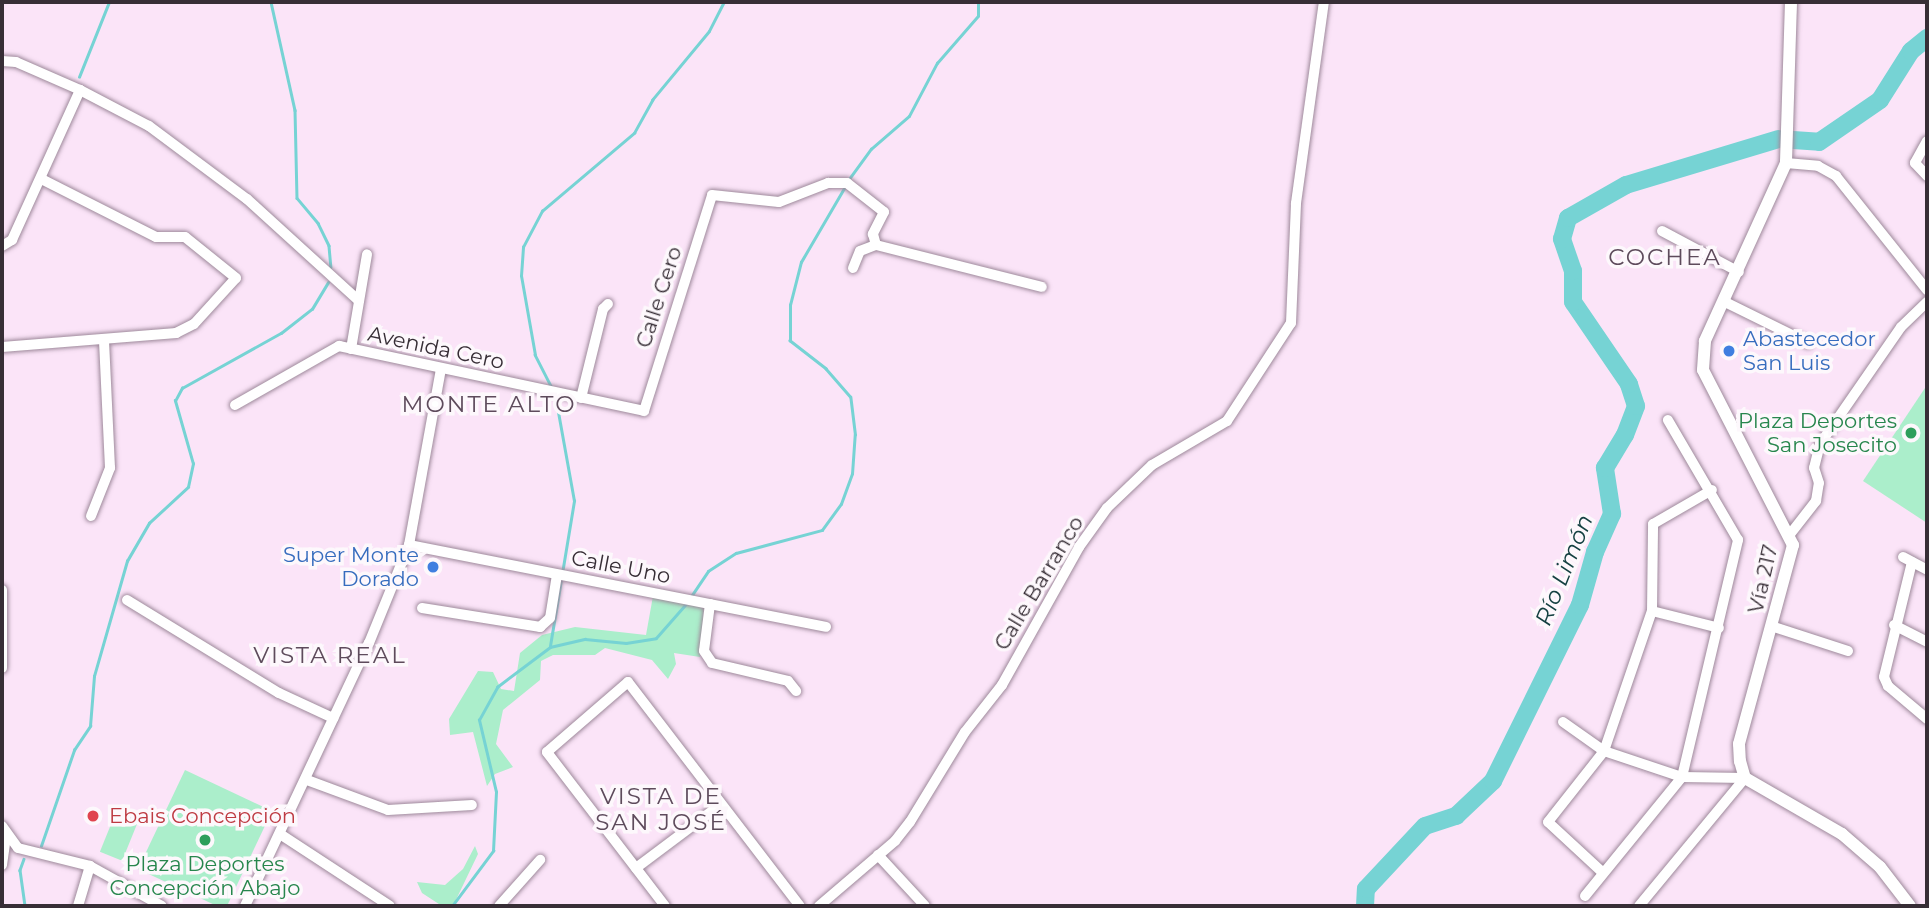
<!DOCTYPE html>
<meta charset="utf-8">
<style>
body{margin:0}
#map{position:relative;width:1929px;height:908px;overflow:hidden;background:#fbe4f8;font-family:Montserrat,sans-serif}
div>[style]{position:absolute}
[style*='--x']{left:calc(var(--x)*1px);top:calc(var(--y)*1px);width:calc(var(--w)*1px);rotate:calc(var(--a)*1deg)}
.green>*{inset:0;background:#abeecb;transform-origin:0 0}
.stream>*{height:2.5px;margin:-1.25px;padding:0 1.25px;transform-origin:1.25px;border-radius:1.25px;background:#76d3d4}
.river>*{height:18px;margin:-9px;padding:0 9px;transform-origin:9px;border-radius:9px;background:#76d3d4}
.roads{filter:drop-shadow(0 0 2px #9e899b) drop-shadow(0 0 2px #9e899b)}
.minor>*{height:10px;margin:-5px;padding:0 5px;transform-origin:5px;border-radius:5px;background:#fff}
.major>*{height:12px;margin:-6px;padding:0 6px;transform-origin:6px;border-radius:6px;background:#fff}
.dots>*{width:19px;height:19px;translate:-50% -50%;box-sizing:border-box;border:4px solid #fdf8fc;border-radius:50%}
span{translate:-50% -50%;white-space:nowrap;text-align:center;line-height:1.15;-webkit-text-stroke:7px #fdf8fc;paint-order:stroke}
.street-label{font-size:21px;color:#372e36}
.shop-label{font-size:21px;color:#366cbe}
.left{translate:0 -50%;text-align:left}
.right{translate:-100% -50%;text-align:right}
.leisure-label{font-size:21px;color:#27864d}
.health-label{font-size:21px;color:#be3a42}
.neighbourhood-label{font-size:23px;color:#5e4b5c;letter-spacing:2px}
.water-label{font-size:23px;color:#154142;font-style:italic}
.frame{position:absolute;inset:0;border:4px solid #372e36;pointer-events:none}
</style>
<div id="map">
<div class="green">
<div style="clip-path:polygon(1927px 385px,1927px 523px,1863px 481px)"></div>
<div style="clip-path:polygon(653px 596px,704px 608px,700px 657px,674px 653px,676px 664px,668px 679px,652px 660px,605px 648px,595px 655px,553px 655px,541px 661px,540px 680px,503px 710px,496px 744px,513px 767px,495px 774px,487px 786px,473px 732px,450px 735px,449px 719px,478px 671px,493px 672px,501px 689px,514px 691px,520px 653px,542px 635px,575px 627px,646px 635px)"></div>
<div style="clip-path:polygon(185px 770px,272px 811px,227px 906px,217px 906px,138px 869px)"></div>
<div style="left:116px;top:812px;width:24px;height:43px;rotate:22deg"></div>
<div style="clip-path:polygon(475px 846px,478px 854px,453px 906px,442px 906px,422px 893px,417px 882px,445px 885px,463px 869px)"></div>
</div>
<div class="stream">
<div style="--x:271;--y:2;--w:111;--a:77.5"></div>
<div style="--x:295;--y:110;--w:88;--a:88.7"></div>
<div style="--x:297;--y:198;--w:33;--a:50"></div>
<div style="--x:318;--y:223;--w:25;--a:64"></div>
<div style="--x:329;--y:246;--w:21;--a:85"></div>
<div style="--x:79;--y:77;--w:81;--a:-68.2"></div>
<div style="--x:849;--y:179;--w:37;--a:-54"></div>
<div style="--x:871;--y:149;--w:50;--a:-41"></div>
<div style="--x:909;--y:116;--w:60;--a:-62.2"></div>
<div style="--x:937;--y:63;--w:62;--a:-48.9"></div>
<div style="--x:978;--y:16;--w:14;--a:-90"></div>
<div style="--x:552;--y:389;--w:38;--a:-117"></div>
<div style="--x:535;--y:355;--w:80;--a:-100"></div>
<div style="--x:521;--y:276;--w:29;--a:-86"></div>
<div style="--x:523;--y:247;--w:41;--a:-62.2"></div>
<div style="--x:542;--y:211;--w:121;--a:-40.3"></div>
<div style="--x:634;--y:133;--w:38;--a:-61"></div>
<div style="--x:652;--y:100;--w:89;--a:-50.4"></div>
<div style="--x:709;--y:31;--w:33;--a:-63"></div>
<div style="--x:690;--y:598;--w:32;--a:-56"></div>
<div style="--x:708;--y:571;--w:33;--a:-33"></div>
<div style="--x:736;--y:553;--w:89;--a:-15"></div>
<div style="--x:822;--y:530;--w:32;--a:-54"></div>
<div style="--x:841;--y:504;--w:32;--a:-70"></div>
<div style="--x:852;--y:474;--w:39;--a:-86"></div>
<div style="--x:855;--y:435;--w:38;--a:-97"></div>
<div style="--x:850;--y:397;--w:37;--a:-131"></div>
<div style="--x:826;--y:369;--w:46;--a:-142.1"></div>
<div style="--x:790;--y:341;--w:36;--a:-90"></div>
<div style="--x:790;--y:305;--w:44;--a:-75.7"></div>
<div style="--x:801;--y:262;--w:89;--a:-59.7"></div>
<div style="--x:550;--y:646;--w:147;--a:-80.6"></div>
<div style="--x:574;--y:501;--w:108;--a:-100.2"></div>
<div style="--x:41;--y:846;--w:102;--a:-71"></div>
<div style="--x:74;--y:750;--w:29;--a:-56"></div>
<div style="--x:90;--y:726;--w:50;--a:-85.4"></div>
<div style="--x:94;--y:676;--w:120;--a:-74"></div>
<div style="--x:127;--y:561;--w:44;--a:-59.9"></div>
<div style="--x:149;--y:523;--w:53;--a:-42.7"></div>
<div style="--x:188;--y:487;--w:24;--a:-78"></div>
<div style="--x:193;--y:464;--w:66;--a:-105.9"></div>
<div style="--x:175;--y:401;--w:15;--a:-62"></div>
<div style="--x:182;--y:388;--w:113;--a:-29.1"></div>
<div style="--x:281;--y:333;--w:39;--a:-38"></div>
<div style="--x:312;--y:309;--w:31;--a:-59"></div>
<div style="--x:24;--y:859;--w:12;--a:110"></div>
<div style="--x:20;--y:870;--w:36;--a:82"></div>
<div style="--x:452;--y:906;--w:69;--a:-53.3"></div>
<div style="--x:493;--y:851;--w:59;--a:-87.1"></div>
<div style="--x:496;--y:792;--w:74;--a:-103.3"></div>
<div style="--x:479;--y:720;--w:38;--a:-61"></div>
<div style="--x:497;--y:687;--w:66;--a:-37"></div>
<div style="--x:550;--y:647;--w:36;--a:-13"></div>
<div style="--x:585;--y:639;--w:41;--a:5.6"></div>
<div style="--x:626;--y:643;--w:30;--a:-9"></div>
<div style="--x:656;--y:638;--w:45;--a:-48.6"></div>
</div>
<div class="river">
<div style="--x:1793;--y:140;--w:26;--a:4"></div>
<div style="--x:1819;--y:142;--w:74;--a:-34.5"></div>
<div style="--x:1880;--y:100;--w:58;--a:-57.7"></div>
<div style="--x:1911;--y:51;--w:21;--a:-39"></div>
<div style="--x:1365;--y:906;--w:17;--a:-87"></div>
<div style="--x:1366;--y:889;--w:86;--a:-46.9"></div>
<div style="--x:1425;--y:826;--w:33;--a:-18"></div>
<div style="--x:1456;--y:816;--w:51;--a:-43.4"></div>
<div style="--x:1493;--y:781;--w:196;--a:-63.7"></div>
<div style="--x:1580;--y:605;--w:55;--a:-74.2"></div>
<div style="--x:1595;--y:552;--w:42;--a:-65.9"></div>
<div style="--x:1612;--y:514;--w:47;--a:-98.7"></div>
<div style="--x:1605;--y:468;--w:39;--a:-59"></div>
<div style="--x:1625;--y:435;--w:31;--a:-69"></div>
<div style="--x:1636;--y:406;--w:23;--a:-108"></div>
<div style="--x:1629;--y:384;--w:99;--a:-124.3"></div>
<div style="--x:1573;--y:302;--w:31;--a:-90"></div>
<div style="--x:1573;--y:271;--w:34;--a:-109"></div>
<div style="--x:1562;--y:239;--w:22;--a:-74"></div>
<div style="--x:1568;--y:218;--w:67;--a:-29.6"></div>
<div style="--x:1626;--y:185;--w:159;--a:-16.8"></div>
</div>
<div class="roads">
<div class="minor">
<div style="--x:2;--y:61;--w:14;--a:4"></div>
<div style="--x:16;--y:62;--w:70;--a:23.6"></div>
<div style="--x:80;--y:90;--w:78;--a:27.6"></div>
<div style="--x:149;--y:126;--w:122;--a:36.7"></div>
<div style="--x:247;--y:199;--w:151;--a:42.3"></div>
<div style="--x:1927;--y:141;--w:25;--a:119"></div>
<div style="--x:1915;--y:163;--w:18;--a:47"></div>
<div style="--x:1786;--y:163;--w:32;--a:5"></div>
<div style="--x:1818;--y:166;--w:21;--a:29"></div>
<div style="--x:1836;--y:176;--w:146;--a:51.4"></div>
<div style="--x:1662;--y:231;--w:87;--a:28"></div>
<div style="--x:2;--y:246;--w:12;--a:-31"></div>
<div style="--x:12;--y:240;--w:165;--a:-65.6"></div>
<div style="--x:853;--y:268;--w:18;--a:-68"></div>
<div style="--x:860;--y:251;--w:17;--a:-21"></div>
<div style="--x:1723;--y:301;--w:95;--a:26.3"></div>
<div style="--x:2;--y:347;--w:175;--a:-4.6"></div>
<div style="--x:176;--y:333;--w:20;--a:-27"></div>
<div style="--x:194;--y:324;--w:62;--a:-47.6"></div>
<div style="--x:236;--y:278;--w:65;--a:-141.2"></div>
<div style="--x:185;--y:237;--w:29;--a:180"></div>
<div style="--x:156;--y:237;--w:129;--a:-153.2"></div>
<div style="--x:351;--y:349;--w:96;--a:-80.4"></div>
<div style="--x:581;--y:398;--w:92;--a:-76.1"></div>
<div style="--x:603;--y:309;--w:7;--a:-45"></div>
<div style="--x:235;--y:405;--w:120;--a:-29.6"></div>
<div style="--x:339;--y:346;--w:312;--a:12"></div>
<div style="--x:644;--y:411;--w:226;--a:-72.5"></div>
<div style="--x:712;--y:195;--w:67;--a:6"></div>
<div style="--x:779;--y:202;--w:53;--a:-21.2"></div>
<div style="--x:828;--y:183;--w:19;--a:0"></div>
<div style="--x:847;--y:183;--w:47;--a:38.1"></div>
<div style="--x:884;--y:212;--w:25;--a:117"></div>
<div style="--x:873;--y:234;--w:11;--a:75"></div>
<div style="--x:876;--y:245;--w:171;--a:14.2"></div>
<div style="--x:91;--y:516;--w:52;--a:-68.4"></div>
<div style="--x:110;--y:468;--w:129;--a:-92.7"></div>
<div style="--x:1791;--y:533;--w:41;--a:-52"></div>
<div style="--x:1816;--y:501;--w:18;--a:-81"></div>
<div style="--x:1819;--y:483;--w:16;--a:-108"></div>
<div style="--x:1814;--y:468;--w:25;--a:-76"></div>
<div style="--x:1820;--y:444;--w:142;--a:-55.3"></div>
<div style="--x:1901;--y:327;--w:36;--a:-44"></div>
<div style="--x:409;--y:545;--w:425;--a:11.1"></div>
<div style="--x:1903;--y:557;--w:27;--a:28"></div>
<div style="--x:1912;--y:562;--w:118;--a:103.7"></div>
<div style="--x:1884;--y:677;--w:10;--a:66"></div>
<div style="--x:1888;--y:686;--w:51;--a:40.2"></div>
<div style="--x:2;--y:590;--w:78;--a:90"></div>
<div style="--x:127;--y:600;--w:178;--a:31.5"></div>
<div style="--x:279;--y:693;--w:60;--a:24.8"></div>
<div style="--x:710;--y:604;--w:47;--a:97.3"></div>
<div style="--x:704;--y:651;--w:14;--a:56"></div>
<div style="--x:712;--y:663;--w:78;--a:13.3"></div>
<div style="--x:788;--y:681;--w:13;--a:51"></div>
<div style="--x:422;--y:608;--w:120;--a:9.1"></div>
<div style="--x:540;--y:627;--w:13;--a:-42"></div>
<div style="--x:550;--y:618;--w:44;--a:-80.8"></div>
<div style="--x:1652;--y:611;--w:69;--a:14.2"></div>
<div style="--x:1894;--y:625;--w:37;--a:27"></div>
<div style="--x:1771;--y:626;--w:81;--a:18"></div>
<div style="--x:1563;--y:722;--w:50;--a:35.3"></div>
<div style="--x:1604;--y:751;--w:82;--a:18.4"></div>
<div style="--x:1682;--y:777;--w:63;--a:0.9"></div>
<div style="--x:307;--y:780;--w:86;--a:20.3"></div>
<div style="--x:388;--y:810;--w:84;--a:-3.4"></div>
<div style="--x:2;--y:826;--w:27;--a:54"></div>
<div style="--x:18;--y:848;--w:74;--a:14"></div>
<div style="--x:90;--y:866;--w:82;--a:29.1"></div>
<div style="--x:280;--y:834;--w:131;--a:33.2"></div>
<div style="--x:878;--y:855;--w:69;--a:47.3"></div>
<div style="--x:2;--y:865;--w:28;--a:-82"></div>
<div style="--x:636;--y:868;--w:105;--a:-36.9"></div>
<div style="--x:1601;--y:871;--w:72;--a:-137.2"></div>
<div style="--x:1548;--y:822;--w:90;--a:-51.7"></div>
<div style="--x:1604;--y:751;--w:148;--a:-71.1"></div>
<div style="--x:1652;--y:611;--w:87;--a:-89.3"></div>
<div style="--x:1653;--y:524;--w:68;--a:-30"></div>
<div style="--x:1585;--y:896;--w:154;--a:-50.8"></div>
<div style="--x:1682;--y:777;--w:244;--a:-76.7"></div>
<div style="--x:1738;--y:540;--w:139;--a:-120.3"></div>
<div style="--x:78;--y:906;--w:42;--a:-73.3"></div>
<div style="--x:245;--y:906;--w:291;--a:-64.8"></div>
<div style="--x:369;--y:643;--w:106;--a:-67.8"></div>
<div style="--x:409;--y:545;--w:179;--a:-79.7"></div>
<div style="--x:499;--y:906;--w:62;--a:-48.3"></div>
<div style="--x:665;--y:906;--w:194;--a:-127.5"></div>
<div style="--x:547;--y:752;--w:107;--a:-40.8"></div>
<div style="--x:628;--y:682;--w:282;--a:52.5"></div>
<div style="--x:819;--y:906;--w:100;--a:-40.5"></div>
<div style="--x:895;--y:841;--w:24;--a:-52"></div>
<div style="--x:910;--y:822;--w:105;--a:-58.6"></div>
<div style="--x:965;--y:732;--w:60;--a:-51.8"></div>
<div style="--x:1002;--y:685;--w:158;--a:-60.8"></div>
<div style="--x:1079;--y:547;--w:48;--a:-54.3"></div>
<div style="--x:1107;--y:508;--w:62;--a:-43.7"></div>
<div style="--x:1152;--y:465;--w:87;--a:-30.4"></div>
<div style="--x:1227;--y:421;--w:117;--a:-56.9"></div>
<div style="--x:1291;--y:323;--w:120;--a:-87.6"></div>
<div style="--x:1296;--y:203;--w:203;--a:-82.1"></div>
<div style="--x:1639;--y:906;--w:166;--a:-50.4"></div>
</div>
<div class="major">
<div style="--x:1791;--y:2;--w:161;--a:91.8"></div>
<div style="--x:1786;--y:163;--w:196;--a:114.5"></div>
<div style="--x:1705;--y:341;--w:29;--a:94"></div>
<div style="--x:1703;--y:370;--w:197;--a:62.8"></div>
<div style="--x:1793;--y:545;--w:206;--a:105.2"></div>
<div style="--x:1739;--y:744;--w:17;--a:87"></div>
<div style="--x:1740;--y:761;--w:18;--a:74"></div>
<div style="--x:1745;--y:778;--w:112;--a:30"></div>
<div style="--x:1842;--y:834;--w:50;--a:41"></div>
<div style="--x:1880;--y:867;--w:49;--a:52.4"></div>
</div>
</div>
<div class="dots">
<div style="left:1729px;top:351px;background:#3f7fe0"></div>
<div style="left:1911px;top:433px;background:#2e9e5b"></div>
<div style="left:433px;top:567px;background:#3f7fe0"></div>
<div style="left:93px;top:816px;background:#e0444e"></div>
<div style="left:205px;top:840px;background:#2e9e5b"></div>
</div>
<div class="street-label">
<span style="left:659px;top:297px;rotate:-72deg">Calle Cero</span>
<span style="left:436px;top:348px;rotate:12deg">Avenida Cero</span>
<span style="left:621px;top:567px;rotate:11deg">Calle Uno</span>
<span style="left:1763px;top:579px;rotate:-77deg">Vía 217</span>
<span style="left:1039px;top:583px;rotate:-59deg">Calle Barranco</span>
</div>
<div class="shop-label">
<span class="left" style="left:1743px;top:351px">Abastecedor<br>San Luis</span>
<span class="right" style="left:419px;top:567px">Super Monte<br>Dorado</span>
</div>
<div class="leisure-label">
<span class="right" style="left:1897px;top:433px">Plaza Deportes<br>San Josecito</span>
<span style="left:205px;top:876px">Plaza Deportes<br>Concepción Abajo</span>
</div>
<div class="health-label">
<span class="left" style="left:109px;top:816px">Ebais Concepción</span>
</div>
<div class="neighbourhood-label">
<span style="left:1665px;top:257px">COCHEA</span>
<span style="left:489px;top:404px">MONTE ALTO</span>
<span style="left:330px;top:655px">VISTA REAL</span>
<span style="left:661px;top:809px">VISTA DE<br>SAN JOSÉ</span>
</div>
<div class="water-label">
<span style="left:1564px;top:570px;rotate:-68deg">Río Limón</span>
</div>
<div class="frame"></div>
</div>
